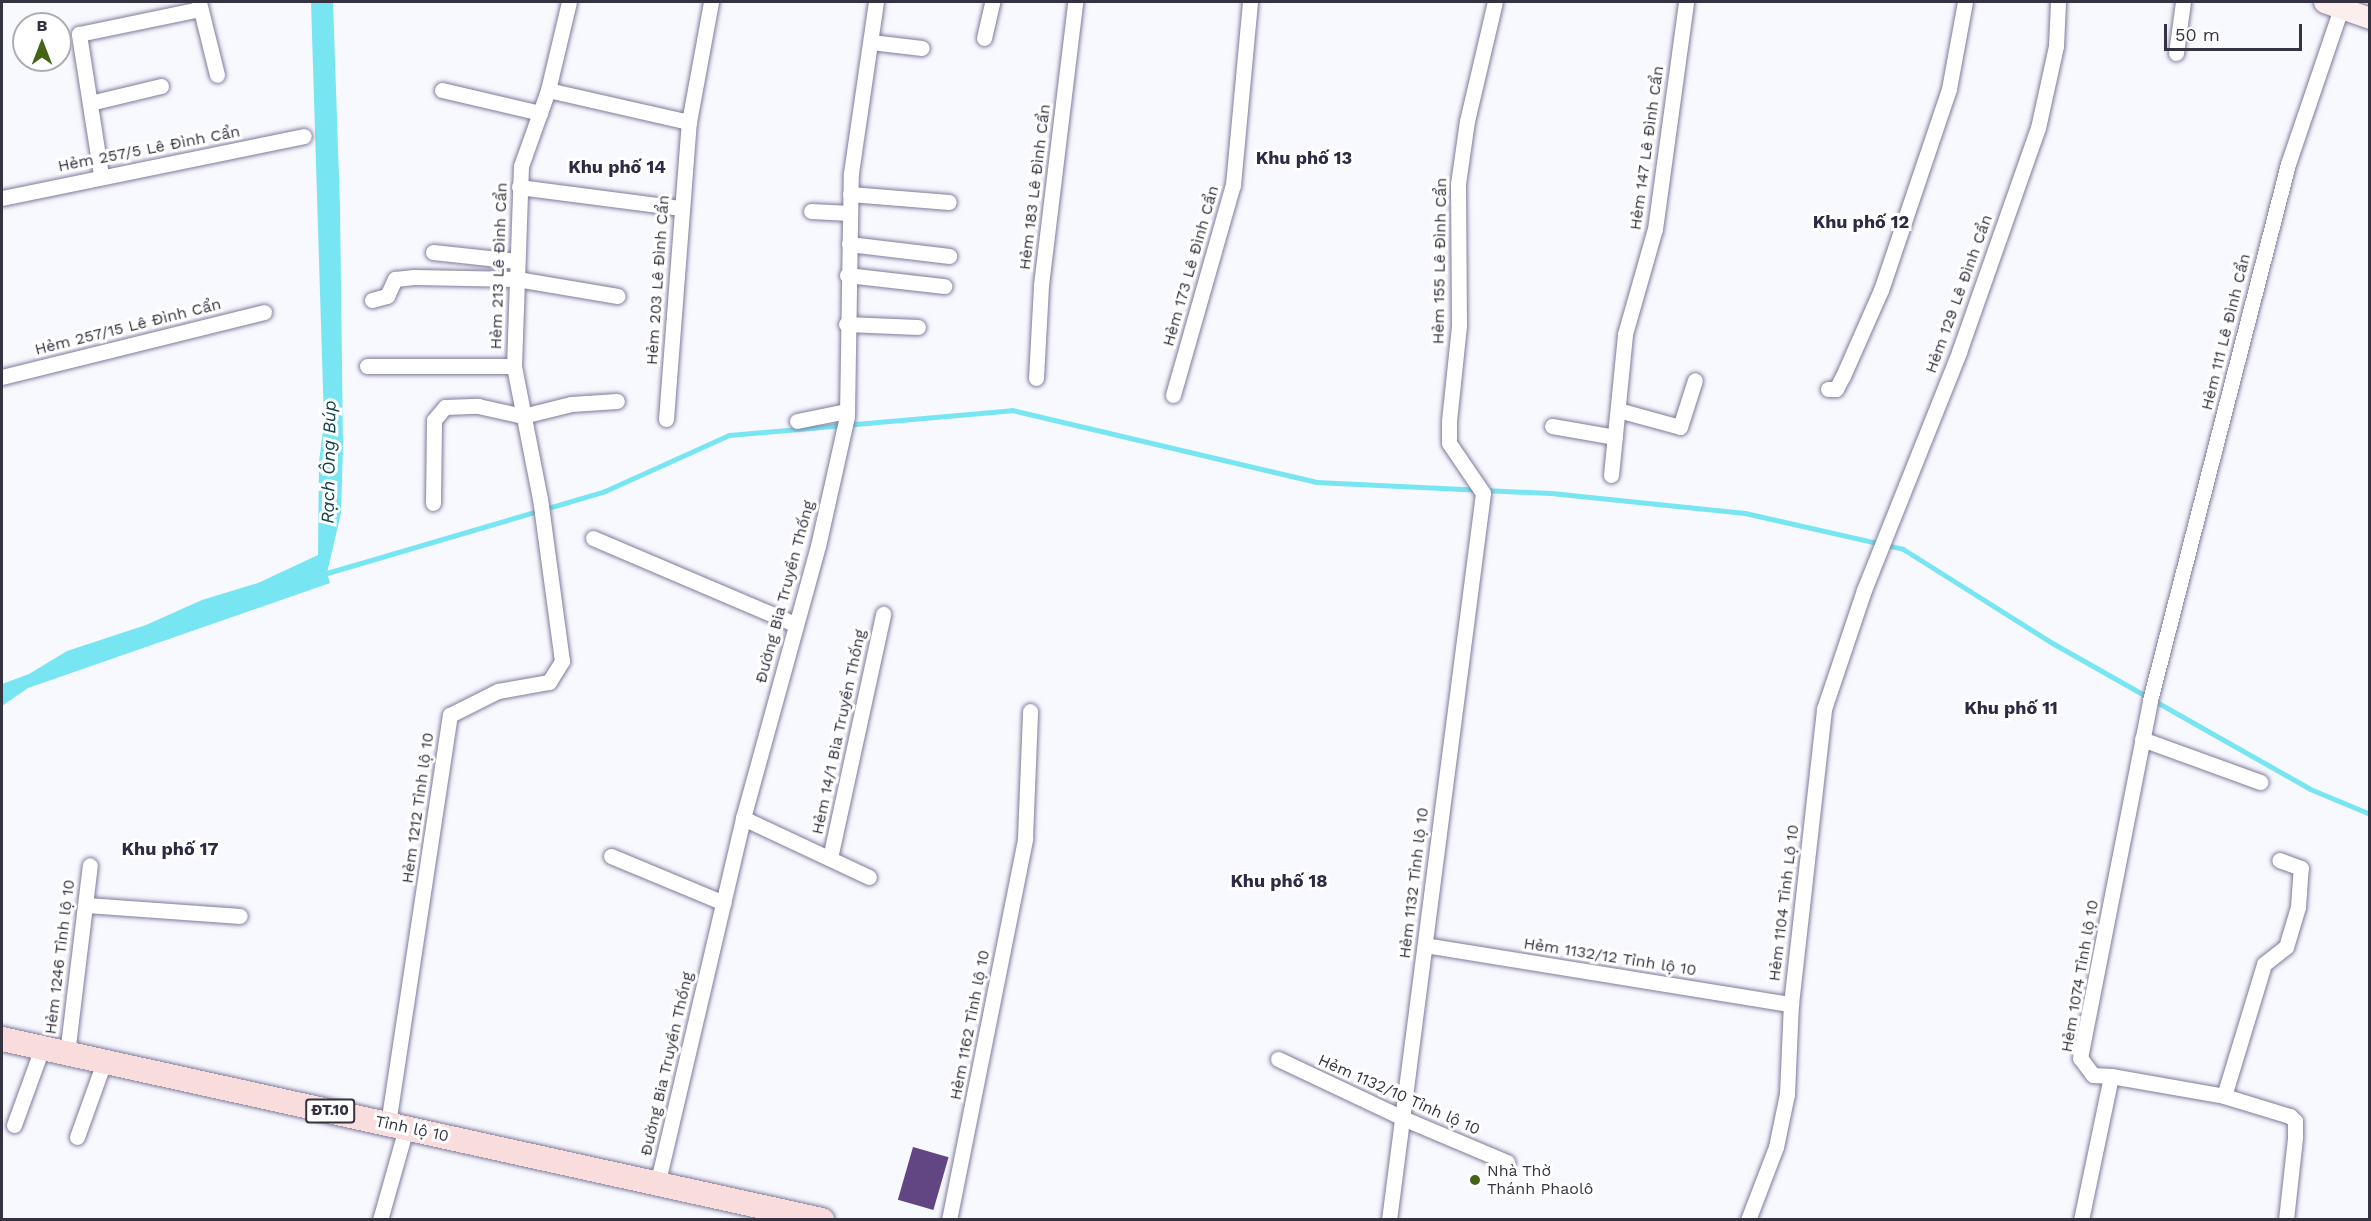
<!DOCTYPE html>
<meta charset="utf-8">
<style>
body{margin:0}
#map{position:relative;width:2371px;height:1221px;overflow:hidden;background:#f8f8ff;font-family:"Work Sans",sans-serif}
div>[style]{position:absolute}
[style*='--x']{left:calc(var(--x)*1px);top:calc(var(--y)*1px);width:calc(var(--w)*1px);rotate:calc(var(--a)*1deg)}
.water>*{inset:0;background:#78e5f2}
.stream>*{height:5px;margin:-2.5px;padding:0 2.5px;transform-origin:2.5px;border-radius:2.5px;background:#78e5f2}
.building>*{inset:0;background:#624683;transform-origin:0 0}
.roads{filter:drop-shadow(0 0 2px #7f7a9a) drop-shadow(0 0 2px #7f7a9a)}
.street>*{height:15px;margin:-7.5px;padding:0 7.5px;transform-origin:7.5px;border-radius:7.5px;background:#fff}
.secondary>*{height:21px;margin:-10.5px;padding:0 10.5px;transform-origin:10.5px;border-radius:10.5px;background:#fceeed}
.primary>*{height:24px;margin:-12px;padding:0 12px;transform-origin:12px;border-radius:12px;background:#f8dddc}
.dots>*{width:16px;height:16px;translate:-50% -50%;box-sizing:border-box;border:3px solid #fff;border-radius:50%}
span{translate:-50% -50%;white-space:nowrap;text-align:center;line-height:1.15;-webkit-text-stroke:6px #fff;paint-order:stroke}
.shield-label span{padding:2px 4px;background:#fff;border:2px solid;border-radius:4px;-webkit-text-stroke-width:0}
.shield-label{font-size:15px;color:#353341;font-weight:700}
.street-label{font-size:16px;color:#353341}
.poi-label{font-size:16px;color:#353341}
.left{translate:0 -50%;text-align:left}
.neighbourhood-label{font-size:18px;color:#2e2944;font-weight:700}
.water-label{font-size:18px;color:#104349;font-style:italic}
.frame{position:absolute;inset:0;border:3px solid #353341;pointer-events:none}
.north{position:absolute;left:12px;top:12px;width:60px;height:60px;box-sizing:border-box;background:#fff;border:2px solid #aeadb3;border-radius:50%;rotate:0deg;font-size:16px;font-weight:700;line-height:24px;text-align:center;color:#353341}
.north::after{content:'';display:block;margin:auto;width:21px;height:27px;background:#446317;clip-path:polygon(50% 0,100% 100%,50% 72%,0 100%)}
.scale{position:absolute;left:2164px;top:24px;width:138px;height:27px;box-sizing:border-box;border:3px solid #353341;border-top:0;padding-left:8px;font-size:18px;line-height:21px;white-space:nowrap;color:#353341;-webkit-text-stroke:4px #fff;paint-order:stroke}
</style>
<div id="map">
<div class="water">
<div style="clip-path:polygon(311px 2px,333px 2px,340px 206px,343px 447px,341px 513px,327px 573px,330px 583px,28px 688px,2px 706px,2px 684px,29px 674px,67px 651px,146px 625px,202px 600px,258px 583px,318px 555px,319px 462px,324px 422px)"></div>
</div>
<div class="stream">
<div style="--x:327;--y:573;--w:290;--a:-16.4"></div>
<div style="--x:605;--y:491;--w:136;--a:-24.3"></div>
<div style="--x:729;--y:435;--w:284;--a:-5"></div>
<div style="--x:1012;--y:410;--w:312;--a:13.3"></div>
<div style="--x:1316;--y:482;--w:235;--a:2.7"></div>
<div style="--x:1551;--y:493;--w:195;--a:5.9"></div>
<div style="--x:1745;--y:513;--w:162;--a:12.8"></div>
<div style="--x:1903;--y:549;--w:178;--a:32.2"></div>
<div style="--x:2054;--y:644;--w:294;--a:29.5"></div>
<div style="--x:2310;--y:789;--w:65;--a:22.6"></div>
</div>
<div class="building">
<div style="left:913px;top:1147px;width:37px;height:55px;rotate:16deg"></div>
</div>
<div class="roads">
<div class="street">
<div style="--x:199;--y:2;--w:75;--a:76.1"></div>
<div style="--x:984;--y:38;--w:37;--a:-77"></div>
<div style="--x:871;--y:42;--w:51;--a:6.7"></div>
<div style="--x:2176;--y:53;--w:51;--a:-82.2"></div>
<div style="--x:442;--y:90;--w:101;--a:13.2"></div>
<div style="--x:548;--y:90;--w:145;--a:12.8"></div>
<div style="--x:90;--y:103;--w:73;--a:-13.5"></div>
<div style="--x:101;--y:175;--w:143;--a:-98.9"></div>
<div style="--x:79;--y:34;--w:124;--a:-11.7"></div>
<div style="--x:519;--y:187;--w:162;--a:7.4"></div>
<div style="--x:850;--y:194;--w:99;--a:4.6"></div>
<div style="--x:2;--y:198;--w:308;--a:-11.6"></div>
<div style="--x:811;--y:211;--w:39;--a:3"></div>
<div style="--x:849;--y:244;--w:101;--a:6.8"></div>
<div style="--x:433;--y:252;--w:84;--a:6.1"></div>
<div style="--x:847;--y:275;--w:98;--a:6.5"></div>
<div style="--x:372;--y:300;--w:16;--a:-15"></div>
<div style="--x:387;--y:296;--w:19;--a:-65"></div>
<div style="--x:395;--y:279;--w:19;--a:-6"></div>
<div style="--x:414;--y:277;--w:103;--a:1.1"></div>
<div style="--x:517;--y:279;--w:102;--a:9.6"></div>
<div style="--x:846;--y:324;--w:72;--a:2.4"></div>
<div style="--x:367;--y:366;--w:147;--a:0"></div>
<div style="--x:2;--y:377;--w:270;--a:-13.9"></div>
<div style="--x:1036;--y:378;--w:93;--a:-86.9"></div>
<div style="--x:1041;--y:285;--w:285;--a:-83.1"></div>
<div style="--x:1828;--y:389;--w:8;--a:0"></div>
<div style="--x:1836;--y:389;--w:15;--a:-62"></div>
<div style="--x:1843;--y:376;--w:94;--a:-66.2"></div>
<div style="--x:1881;--y:290;--w:212;--a:-71.3"></div>
<div style="--x:1949;--y:89;--w:88;--a:-79.6"></div>
<div style="--x:1173;--y:395;--w:218;--a:-74.1"></div>
<div style="--x:1233;--y:185;--w:184;--a:-84.7"></div>
<div style="--x:1618;--y:410;--w:64;--a:15.3"></div>
<div style="--x:1680;--y:427;--w:49;--a:-72.3"></div>
<div style="--x:666;--y:419;--w:298;--a:-85.6"></div>
<div style="--x:689;--y:122;--w:122;--a:-79.6"></div>
<div style="--x:797;--y:421;--w:50;--a:-11.5"></div>
<div style="--x:1552;--y:426;--w:64;--a:9.9"></div>
<div style="--x:1611;--y:475;--w:142;--a:-84.3"></div>
<div style="--x:1625;--y:334;--w:109;--a:-74.1"></div>
<div style="--x:1655;--y:229;--w:229;--a:-82.2"></div>
<div style="--x:433;--y:503;--w:83;--a:-89.3"></div>
<div style="--x:434;--y:420;--w:17;--a:-50"></div>
<div style="--x:445;--y:407;--w:33;--a:-2"></div>
<div style="--x:478;--y:406;--w:46;--a:12.5"></div>
<div style="--x:523;--y:416;--w:49;--a:-14"></div>
<div style="--x:571;--y:404;--w:46;--a:-3.7"></div>
<div style="--x:593;--y:538;--w:220;--a:23.1"></div>
<div style="--x:2142;--y:739;--w:126;--a:20"></div>
<div style="--x:743;--y:818;--w:139;--a:25.1"></div>
<div style="--x:611;--y:856;--w:122;--a:22.6"></div>
<div style="--x:830;--y:858;--w:250;--a:-77.7"></div>
<div style="--x:87;--y:905;--w:153;--a:4.1"></div>
<div style="--x:1425;--y:945;--w:371;--a:9.2"></div>
<div style="--x:67;--y:1054;--w:190;--a:-83.1"></div>
<div style="--x:1278;--y:1059;--w:140;--a:25.3"></div>
<div style="--x:1405;--y:1119;--w:111;--a:22.9"></div>
<div style="--x:2111;--y:1076;--w:115;--a:10"></div>
<div style="--x:2224;--y:1096;--w:69;--a:16.9"></div>
<div style="--x:2290;--y:1116;--w:7;--a:45"></div>
<div style="--x:2295;--y:1121;--w:17;--a:90"></div>
<div style="--x:2295;--y:1138;--w:82;--a:96.3"></div>
<div style="--x:2224;--y:1096;--w:138;--a:-73.1"></div>
<div style="--x:2264;--y:964;--w:28;--a:-38"></div>
<div style="--x:2286;--y:947;--w:42;--a:-73.3"></div>
<div style="--x:2298;--y:907;--w:39;--a:-86"></div>
<div style="--x:2301;--y:868;--w:23;--a:-160"></div>
<div style="--x:388;--y:1124;--w:414;--a:-81.4"></div>
<div style="--x:450;--y:715;--w:54;--a:-26.6"></div>
<div style="--x:498;--y:691;--w:52;--a:-10"></div>
<div style="--x:549;--y:682;--w:25;--a:-58"></div>
<div style="--x:562;--y:661;--w:163;--a:-97.7"></div>
<div style="--x:540;--y:499;--w:136;--a:-101.1"></div>
<div style="--x:514;--y:366;--w:200;--a:-88"></div>
<div style="--x:521;--y:166;--w:81;--a:-70.4"></div>
<div style="--x:548;--y:90;--w:90;--a:-76.6"></div>
<div style="--x:14;--y:1125;--w:82;--a:-70"></div>
<div style="--x:77;--y:1137;--w:80;--a:-70.2"></div>
<div style="--x:658;--y:1181;--w:373;--a:-76.8"></div>
<div style="--x:743;--y:818;--w:282;--a:-74.6"></div>
<div style="--x:818;--y:546;--w:133;--a:-77.4"></div>
<div style="--x:847;--y:416;--w:243;--a:-89.1"></div>
<div style="--x:851;--y:173;--w:173;--a:-81.7"></div>
<div style="--x:380;--y:1220;--w:96;--a:-74.2"></div>
<div style="--x:949;--y:1220;--w:389;--a:-78.7"></div>
<div style="--x:1025;--y:838;--w:127;--a:-87.7"></div>
<div style="--x:1389;--y:1220;--w:733;--a:-82.63"></div>
<div style="--x:1483;--y:493;--w:60;--a:-124.2"></div>
<div style="--x:1449;--y:443;--w:22;--a:-90"></div>
<div style="--x:1449;--y:421;--w:96;--a:-84"></div>
<div style="--x:1459;--y:326;--w:142;--a:-90.4"></div>
<div style="--x:1458;--y:184;--w:64;--a:-81.9"></div>
<div style="--x:1467;--y:121;--w:122;--a:-76.8"></div>
<div style="--x:1748;--y:1220;--w:78;--a:-69"></div>
<div style="--x:1776;--y:1147;--w:54;--a:-78.3"></div>
<div style="--x:1787;--y:1094;--w:90;--a:-87.5"></div>
<div style="--x:1791;--y:1004;--w:297;--a:-83.6"></div>
<div style="--x:1824;--y:709;--w:126;--a:-71.4"></div>
<div style="--x:1864;--y:590;--w:256;--a:-68.2"></div>
<div style="--x:1959;--y:352;--w:238;--a:-70.6"></div>
<div style="--x:2038;--y:128;--w:84;--a:-77.6"></div>
<div style="--x:2056;--y:46;--w:44;--a:-87.4"></div>
<div style="--x:2081;--y:1220;--w:147;--a:-78.2"></div>
<div style="--x:2111;--y:1076;--w:18;--a:-177"></div>
<div style="--x:2093;--y:1075;--w:21;--a:-127"></div>
<div style="--x:2080;--y:1058;--w:365;--a:-78.9"></div>
<div style="--x:2150;--y:700;--w:553;--a:-75.56"></div>
<div style="--x:2288;--y:164;--w:165;--a:-71.2"></div>
</div>
<div class="secondary">
<div style="--x:2324;--y:2;--w:49;--a:19.2"></div>
</div>
<div class="primary">
<div style="--x:2;--y:1039;--w:840;--a:12.45"></div>
</div>
</div>
<div class="dots">
<div style="left:1475px;top:1180px;background:#446317"></div>
</div>
<div class="shield-label">
<span style="left:330px;top:1111px">ĐT.10</span>
</div>
<div class="street-label">
<span style="left:1647px;top:148px;rotate:-82deg">Hẻm 147 Lê Đình Cẩn</span>
<span style="left:149px;top:149px;rotate:-11deg">Hẻm 257/5 Lê Đình Cẩn</span>
<span style="left:1035px;top:187px;rotate:-83deg">Hẻm 183 Lê Đình Cẩn</span>
<span style="left:1440px;top:261px;rotate:-89deg">Hẻm 155 Lê Đình Cẩn</span>
<span style="left:499px;top:266px;rotate:-88deg">Hẻm 213 Lê Đình Cẩn</span>
<span style="left:1191px;top:266px;rotate:-74deg">Hẻm 173 Lê Đình Cẩn</span>
<span style="left:658px;top:280px;rotate:-86deg">Hẻm 203 Lê Đình Cẩn</span>
<span style="left:1959px;top:294px;rotate:-70deg">Hẻm 129 Lê Đình Cẩn</span>
<span style="left:128px;top:327px;rotate:-14deg">Hẻm 257/15 Lê Đình Cẩn</span>
<span style="left:2226px;top:332px;rotate:-76deg">Hẻm 111 Lê Đình Cẩn</span>
<span style="left:785px;top:592px;rotate:-75deg">Đường Bia Truyền Thống</span>
<span style="left:839px;top:732px;rotate:-78deg">Hẻm 14/1 Bia Truyền Thống</span>
<span style="left:418px;top:808px;rotate:-82deg">Hẻm 1212 Tỉnh lộ 10</span>
<span style="left:1414px;top:883px;rotate:-83deg">Hẻm 1132 Tỉnh lộ 10</span>
<span style="left:1784px;top:903px;rotate:-83deg">Hẻm 1104 Tỉnh Lộ 10</span>
<span style="left:60px;top:957px;rotate:-83deg">Hẻm 1246 Tỉnh lộ 10</span>
<span style="left:1610px;top:957px;rotate:9deg">Hẻm 1132/12 Tỉnh lộ 10</span>
<span style="left:2080px;top:976px;rotate:-80deg">Hẻm 1074 Tỉnh lộ 10</span>
<span style="left:970px;top:1025px;rotate:-79deg">Hẻm 1162 Tỉnh lộ 10</span>
<span style="left:667px;top:1064px;rotate:-77deg">Đường Bia Truyền Thống</span>
<span style="left:1399px;top:1095px;rotate:24deg">Hẻm 1132/10 Tỉnh lộ 10</span>
<span style="left:412px;top:1129px;rotate:12deg">Tỉnh lộ 10</span>
</div>
<div class="poi-label">
<span class="left" style="left:1487px;top:1180px">Nhà Thờ<br>Thánh Phaolô</span>
</div>
<div class="neighbourhood-label">
<span style="left:1304px;top:158px">Khu phố 13</span>
<span style="left:617px;top:167px">Khu phố 14</span>
<span style="left:1861px;top:222px">Khu phố 12</span>
<span style="left:2011px;top:708px">Khu phố 11</span>
<span style="left:170px;top:849px">Khu phố 17</span>
<span style="left:1279px;top:881px">Khu phố 18</span>
</div>
<div class="water-label">
<span style="left:329px;top:462px;rotate:-89deg">Rạch Ông Búp</span>
</div>
<div class="frame"></div>
<div class="north">B</div>
<div class="scale">50 m</div>
</div>
